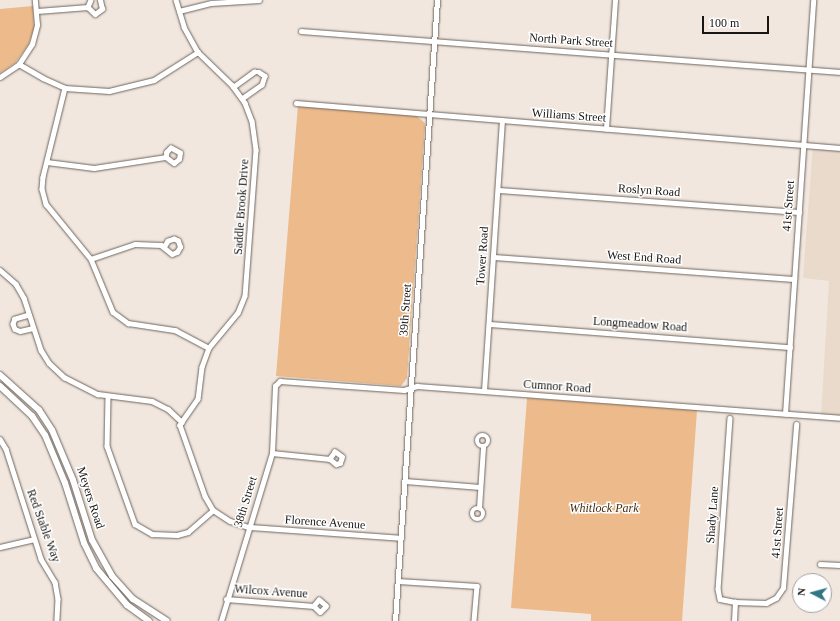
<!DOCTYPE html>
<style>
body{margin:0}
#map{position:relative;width:840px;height:621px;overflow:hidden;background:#f1e7de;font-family:Georgia,serif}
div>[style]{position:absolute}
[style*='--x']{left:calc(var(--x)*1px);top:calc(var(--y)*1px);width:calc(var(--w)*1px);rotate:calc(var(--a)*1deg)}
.built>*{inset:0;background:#eadacc}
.green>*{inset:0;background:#ecba8b}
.roads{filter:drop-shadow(0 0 1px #6e655e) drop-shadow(0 0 1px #6e655e)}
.street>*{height:4.5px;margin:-2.25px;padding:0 2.25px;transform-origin:2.25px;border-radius:2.25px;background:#fff}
.street>.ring{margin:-2.25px;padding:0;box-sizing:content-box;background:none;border:4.5px solid #fff;border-radius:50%}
.secondary>*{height:6px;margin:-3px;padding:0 3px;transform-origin:3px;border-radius:3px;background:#fff}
span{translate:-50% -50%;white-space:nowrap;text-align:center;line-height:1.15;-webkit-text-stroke:3px #fff;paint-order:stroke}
.street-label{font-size:12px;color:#181512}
.park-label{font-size:12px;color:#462b0e;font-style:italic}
.north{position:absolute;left:792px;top:573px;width:40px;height:40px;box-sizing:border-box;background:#fff;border:1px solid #a3a1a0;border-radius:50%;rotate:276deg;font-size:11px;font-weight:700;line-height:16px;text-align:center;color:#181512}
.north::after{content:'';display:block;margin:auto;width:14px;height:18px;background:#327685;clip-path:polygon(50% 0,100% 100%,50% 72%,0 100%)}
.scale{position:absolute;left:702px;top:16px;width:67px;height:18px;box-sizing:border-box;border:2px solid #181512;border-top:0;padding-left:5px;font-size:12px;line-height:14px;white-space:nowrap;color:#181512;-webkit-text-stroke:3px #fff;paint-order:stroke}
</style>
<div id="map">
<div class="built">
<div style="clip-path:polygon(813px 145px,840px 148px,840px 418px,821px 416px,829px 281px,803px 278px)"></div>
</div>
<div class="green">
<div style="clip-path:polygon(33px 6px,34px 29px,28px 45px,15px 63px,0 73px,0 9px)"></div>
<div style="clip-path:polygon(298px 105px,414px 114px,425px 123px,407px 378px,401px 386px,276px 376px)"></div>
<div style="clip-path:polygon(527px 398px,697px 410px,682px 621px,591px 621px,591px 614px,511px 608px)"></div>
</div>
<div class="roads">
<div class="street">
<div style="--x:91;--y:0;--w:8;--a:113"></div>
<div style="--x:88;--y:7;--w:10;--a:45"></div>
<div style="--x:95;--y:14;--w:9;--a:-36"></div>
<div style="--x:102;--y:9;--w:9;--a:-103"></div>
<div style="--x:176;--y:0;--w:28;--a:73"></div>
<div style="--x:184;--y:27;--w:29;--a:61"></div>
<div style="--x:198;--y:52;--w:47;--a:44.1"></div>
<div style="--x:232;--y:85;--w:22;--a:54"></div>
<div style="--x:245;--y:103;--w:19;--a:69"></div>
<div style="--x:252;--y:121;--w:29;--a:82"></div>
<div style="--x:256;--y:150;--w:146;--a:94.3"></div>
<div style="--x:245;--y:296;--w:18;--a:112"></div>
<div style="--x:238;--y:313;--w:45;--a:129.6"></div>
<div style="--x:209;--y:348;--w:20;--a:110"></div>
<div style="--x:202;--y:367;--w:32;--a:97"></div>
<div style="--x:198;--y:399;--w:28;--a:125"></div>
<div style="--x:37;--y:11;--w:51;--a:-4.5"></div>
<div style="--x:179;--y:11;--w:33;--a:-14"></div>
<div style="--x:211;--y:3;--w:48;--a:-3.6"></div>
<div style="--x:301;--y:31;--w:541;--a:4.35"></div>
<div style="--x:19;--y:64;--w:28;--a:30"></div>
<div style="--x:43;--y:78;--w:24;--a:24"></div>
<div style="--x:65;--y:88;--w:44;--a:3.9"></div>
<div style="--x:109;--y:91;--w:46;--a:-13.7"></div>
<div style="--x:154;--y:80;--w:52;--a:-32.5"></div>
<div style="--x:0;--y:77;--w:23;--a:-34"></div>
<div style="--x:19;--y:64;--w:24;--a:-57"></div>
<div style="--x:32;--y:44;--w:20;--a:-75"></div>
<div style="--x:37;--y:25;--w:25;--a:-95"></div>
<div style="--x:233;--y:87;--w:26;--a:-36"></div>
<div style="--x:254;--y:72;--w:5;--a:0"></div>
<div style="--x:259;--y:72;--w:7;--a:34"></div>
<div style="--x:265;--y:76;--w:9;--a:108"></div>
<div style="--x:262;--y:85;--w:24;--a:145"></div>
<div style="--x:65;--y:88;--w:92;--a:103.9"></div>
<div style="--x:43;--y:177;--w:12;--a:95"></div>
<div style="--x:42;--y:189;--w:16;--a:75"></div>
<div style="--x:46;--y:204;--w:71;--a:50.7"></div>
<div style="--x:91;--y:259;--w:57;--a:67.5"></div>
<div style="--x:113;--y:312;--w:19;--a:36"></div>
<div style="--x:128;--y:323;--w:48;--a:8.5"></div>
<div style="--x:175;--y:330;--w:38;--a:28"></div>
<div style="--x:296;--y:103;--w:546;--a:4.73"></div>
<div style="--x:606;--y:129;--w:129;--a:-86"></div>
<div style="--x:47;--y:162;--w:47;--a:7.3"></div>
<div style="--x:94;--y:168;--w:73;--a:-8.7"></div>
<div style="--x:166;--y:157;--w:10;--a:37"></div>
<div style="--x:174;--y:163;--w:6;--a:-39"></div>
<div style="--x:179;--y:159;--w:6;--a:-81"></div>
<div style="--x:180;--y:153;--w:10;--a:-151"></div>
<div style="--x:171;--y:148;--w:6;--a:135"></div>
<div style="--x:167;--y:152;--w:5;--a:101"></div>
<div style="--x:498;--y:190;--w:302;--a:4.2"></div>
<div style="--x:493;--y:257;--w:302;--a:4.2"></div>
<div style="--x:91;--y:259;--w:46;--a:-18.8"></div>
<div style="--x:135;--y:244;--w:26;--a:2"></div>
<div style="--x:161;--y:245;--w:14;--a:39"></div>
<div style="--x:172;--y:254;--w:5;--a:-22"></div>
<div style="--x:177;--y:252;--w:6;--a:-59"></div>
<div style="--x:180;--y:247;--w:6;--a:-108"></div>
<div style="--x:178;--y:241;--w:4;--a:-153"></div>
<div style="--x:174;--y:239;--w:6;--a:162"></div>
<div style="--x:168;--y:241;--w:6;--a:121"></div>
<div style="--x:0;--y:270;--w:21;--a:41"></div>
<div style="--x:16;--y:284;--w:16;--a:60"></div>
<div style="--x:24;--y:298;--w:55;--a:71.9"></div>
<div style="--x:41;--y:350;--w:15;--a:58"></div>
<div style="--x:49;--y:363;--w:21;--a:43"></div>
<div style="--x:64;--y:377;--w:38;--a:27"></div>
<div style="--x:98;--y:394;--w:54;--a:7.4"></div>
<div style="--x:152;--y:401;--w:18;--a:27"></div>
<div style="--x:168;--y:409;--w:19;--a:43"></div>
<div style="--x:29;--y:315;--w:15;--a:164"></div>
<div style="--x:15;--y:319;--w:5;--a:112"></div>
<div style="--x:13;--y:324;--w:5;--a:68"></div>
<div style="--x:15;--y:329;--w:5;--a:22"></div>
<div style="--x:20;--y:331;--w:13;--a:-13"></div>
<div style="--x:489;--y:324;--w:302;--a:4.4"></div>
<div style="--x:484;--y:391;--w:271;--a:-86.2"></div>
<div style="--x:108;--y:396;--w:50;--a:91.1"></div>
<div style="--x:107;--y:446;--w:83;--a:70.3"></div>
<div style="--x:135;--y:524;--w:20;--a:30"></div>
<div style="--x:152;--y:534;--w:25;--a:2"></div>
<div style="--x:177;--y:535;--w:11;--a:-15"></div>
<div style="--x:188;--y:532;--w:33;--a:-41"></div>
<div style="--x:785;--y:414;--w:415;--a:-86.1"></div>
<div style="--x:730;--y:418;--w:171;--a:94"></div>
<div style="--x:718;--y:589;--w:10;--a:79"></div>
<div style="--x:720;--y:599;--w:15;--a:11"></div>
<div style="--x:735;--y:602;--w:31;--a:2"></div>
<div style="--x:766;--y:603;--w:11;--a:-27"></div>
<div style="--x:776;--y:598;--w:12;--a:-55"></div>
<div style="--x:783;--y:588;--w:164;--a:-85.4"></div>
<div style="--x:182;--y:422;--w:4;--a:124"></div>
<div style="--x:180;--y:425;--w:75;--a:70.6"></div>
<div style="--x:205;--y:496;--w:16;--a:60"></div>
<div style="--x:213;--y:510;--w:20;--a:33"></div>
<div style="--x:230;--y:521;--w:20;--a:18"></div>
<div style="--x:249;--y:527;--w:152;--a:4.1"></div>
<div class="ring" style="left:477px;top:435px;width:7.5px;height:7.5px"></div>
<div style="--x:0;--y:439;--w:12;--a:59"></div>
<div style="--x:6;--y:449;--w:115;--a:72.3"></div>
<div style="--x:41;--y:559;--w:27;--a:59"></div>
<div style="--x:55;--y:582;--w:17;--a:80"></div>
<div style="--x:58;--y:599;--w:22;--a:93"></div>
<div style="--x:272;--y:453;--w:58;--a:5.9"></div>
<div style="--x:330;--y:459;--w:8;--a:40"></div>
<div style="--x:336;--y:464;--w:4;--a:-14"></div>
<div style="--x:340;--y:463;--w:6;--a:-72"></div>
<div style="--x:342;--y:457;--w:9;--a:-144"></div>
<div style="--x:335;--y:452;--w:9;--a:126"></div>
<div style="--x:405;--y:481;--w:75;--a:4.6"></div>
<div style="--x:479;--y:508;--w:61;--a:-86.2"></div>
<div class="ring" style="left:472px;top:508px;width:7.5px;height:7.5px"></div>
<div style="--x:0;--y:547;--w:35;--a:-13"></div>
<div style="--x:820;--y:564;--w:20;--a:3"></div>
<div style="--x:398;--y:581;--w:79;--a:3.6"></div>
<div style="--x:477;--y:586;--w:35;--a:95"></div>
<div style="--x:226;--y:599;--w:88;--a:4.5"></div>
<div style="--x:314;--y:606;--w:8;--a:45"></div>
<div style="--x:320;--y:612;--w:8;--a:-45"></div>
<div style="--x:326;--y:606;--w:9;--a:-139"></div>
<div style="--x:319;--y:600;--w:8;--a:130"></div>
<div style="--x:221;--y:621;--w:176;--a:-73.1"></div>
<div style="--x:272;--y:453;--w:67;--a:-87.4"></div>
<div style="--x:275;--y:386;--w:7;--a:-45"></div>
<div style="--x:280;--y:381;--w:124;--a:4.2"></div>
<div style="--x:404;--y:390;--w:14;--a:-17"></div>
<div style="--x:417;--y:386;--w:424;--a:4.3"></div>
<div style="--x:395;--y:621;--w:622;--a:-86.13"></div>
<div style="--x:734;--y:621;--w:19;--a:-87"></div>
</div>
<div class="secondary">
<div style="--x:0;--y:375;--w:52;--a:41.9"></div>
<div style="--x:39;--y:410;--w:24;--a:57"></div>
<div style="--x:52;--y:430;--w:54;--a:67.2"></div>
<div style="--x:73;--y:480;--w:63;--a:72.4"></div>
<div style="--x:92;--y:540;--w:41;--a:60.9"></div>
<div style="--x:112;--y:576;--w:31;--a:48"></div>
<div style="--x:133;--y:599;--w:40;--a:32.9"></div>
<div style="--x:0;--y:386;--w:44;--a:43.2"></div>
<div style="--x:32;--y:416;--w:23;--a:56"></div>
<div style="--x:45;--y:435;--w:52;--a:67.4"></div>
<div style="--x:65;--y:483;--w:63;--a:72.4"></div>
<div style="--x:84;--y:543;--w:28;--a:64"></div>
<div style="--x:96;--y:568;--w:48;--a:50"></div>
<div style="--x:127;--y:605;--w:27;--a:36"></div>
</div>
</div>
<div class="street-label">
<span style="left:571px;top:41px;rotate:4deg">North Park Street</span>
<span style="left:569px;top:116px;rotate:4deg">Williams Street</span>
<span style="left:649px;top:191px;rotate:4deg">Roslyn Road</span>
<span style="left:789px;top:206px;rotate:-86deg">41st Street</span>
<span style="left:242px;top:207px;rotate:-86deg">Saddle Brook Drive</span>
<span style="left:483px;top:256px;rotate:-86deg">Tower Road</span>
<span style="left:644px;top:258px;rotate:4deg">West End Road</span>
<span style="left:406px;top:310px;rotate:-86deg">39th Street</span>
<span style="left:640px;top:325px;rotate:4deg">Longmeadow Road</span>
<span style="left:557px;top:387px;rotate:4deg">Cumnor Road</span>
<span style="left:90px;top:498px;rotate:72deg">Meyers Road</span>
<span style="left:246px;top:502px;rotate:-73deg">38th Street</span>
<span style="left:713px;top:515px;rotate:-86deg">Shady Lane</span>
<span style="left:325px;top:523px;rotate:4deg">Florence Avenue</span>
<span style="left:43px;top:526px;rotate:70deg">Red Stable Way</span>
<span style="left:778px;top:533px;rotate:-86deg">41st Street</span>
<span style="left:271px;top:592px;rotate:4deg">Wilcox Avenue</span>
</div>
<div class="park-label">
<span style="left:604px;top:509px">Whitlock Park</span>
</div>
<div class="north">N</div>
<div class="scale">100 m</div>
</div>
